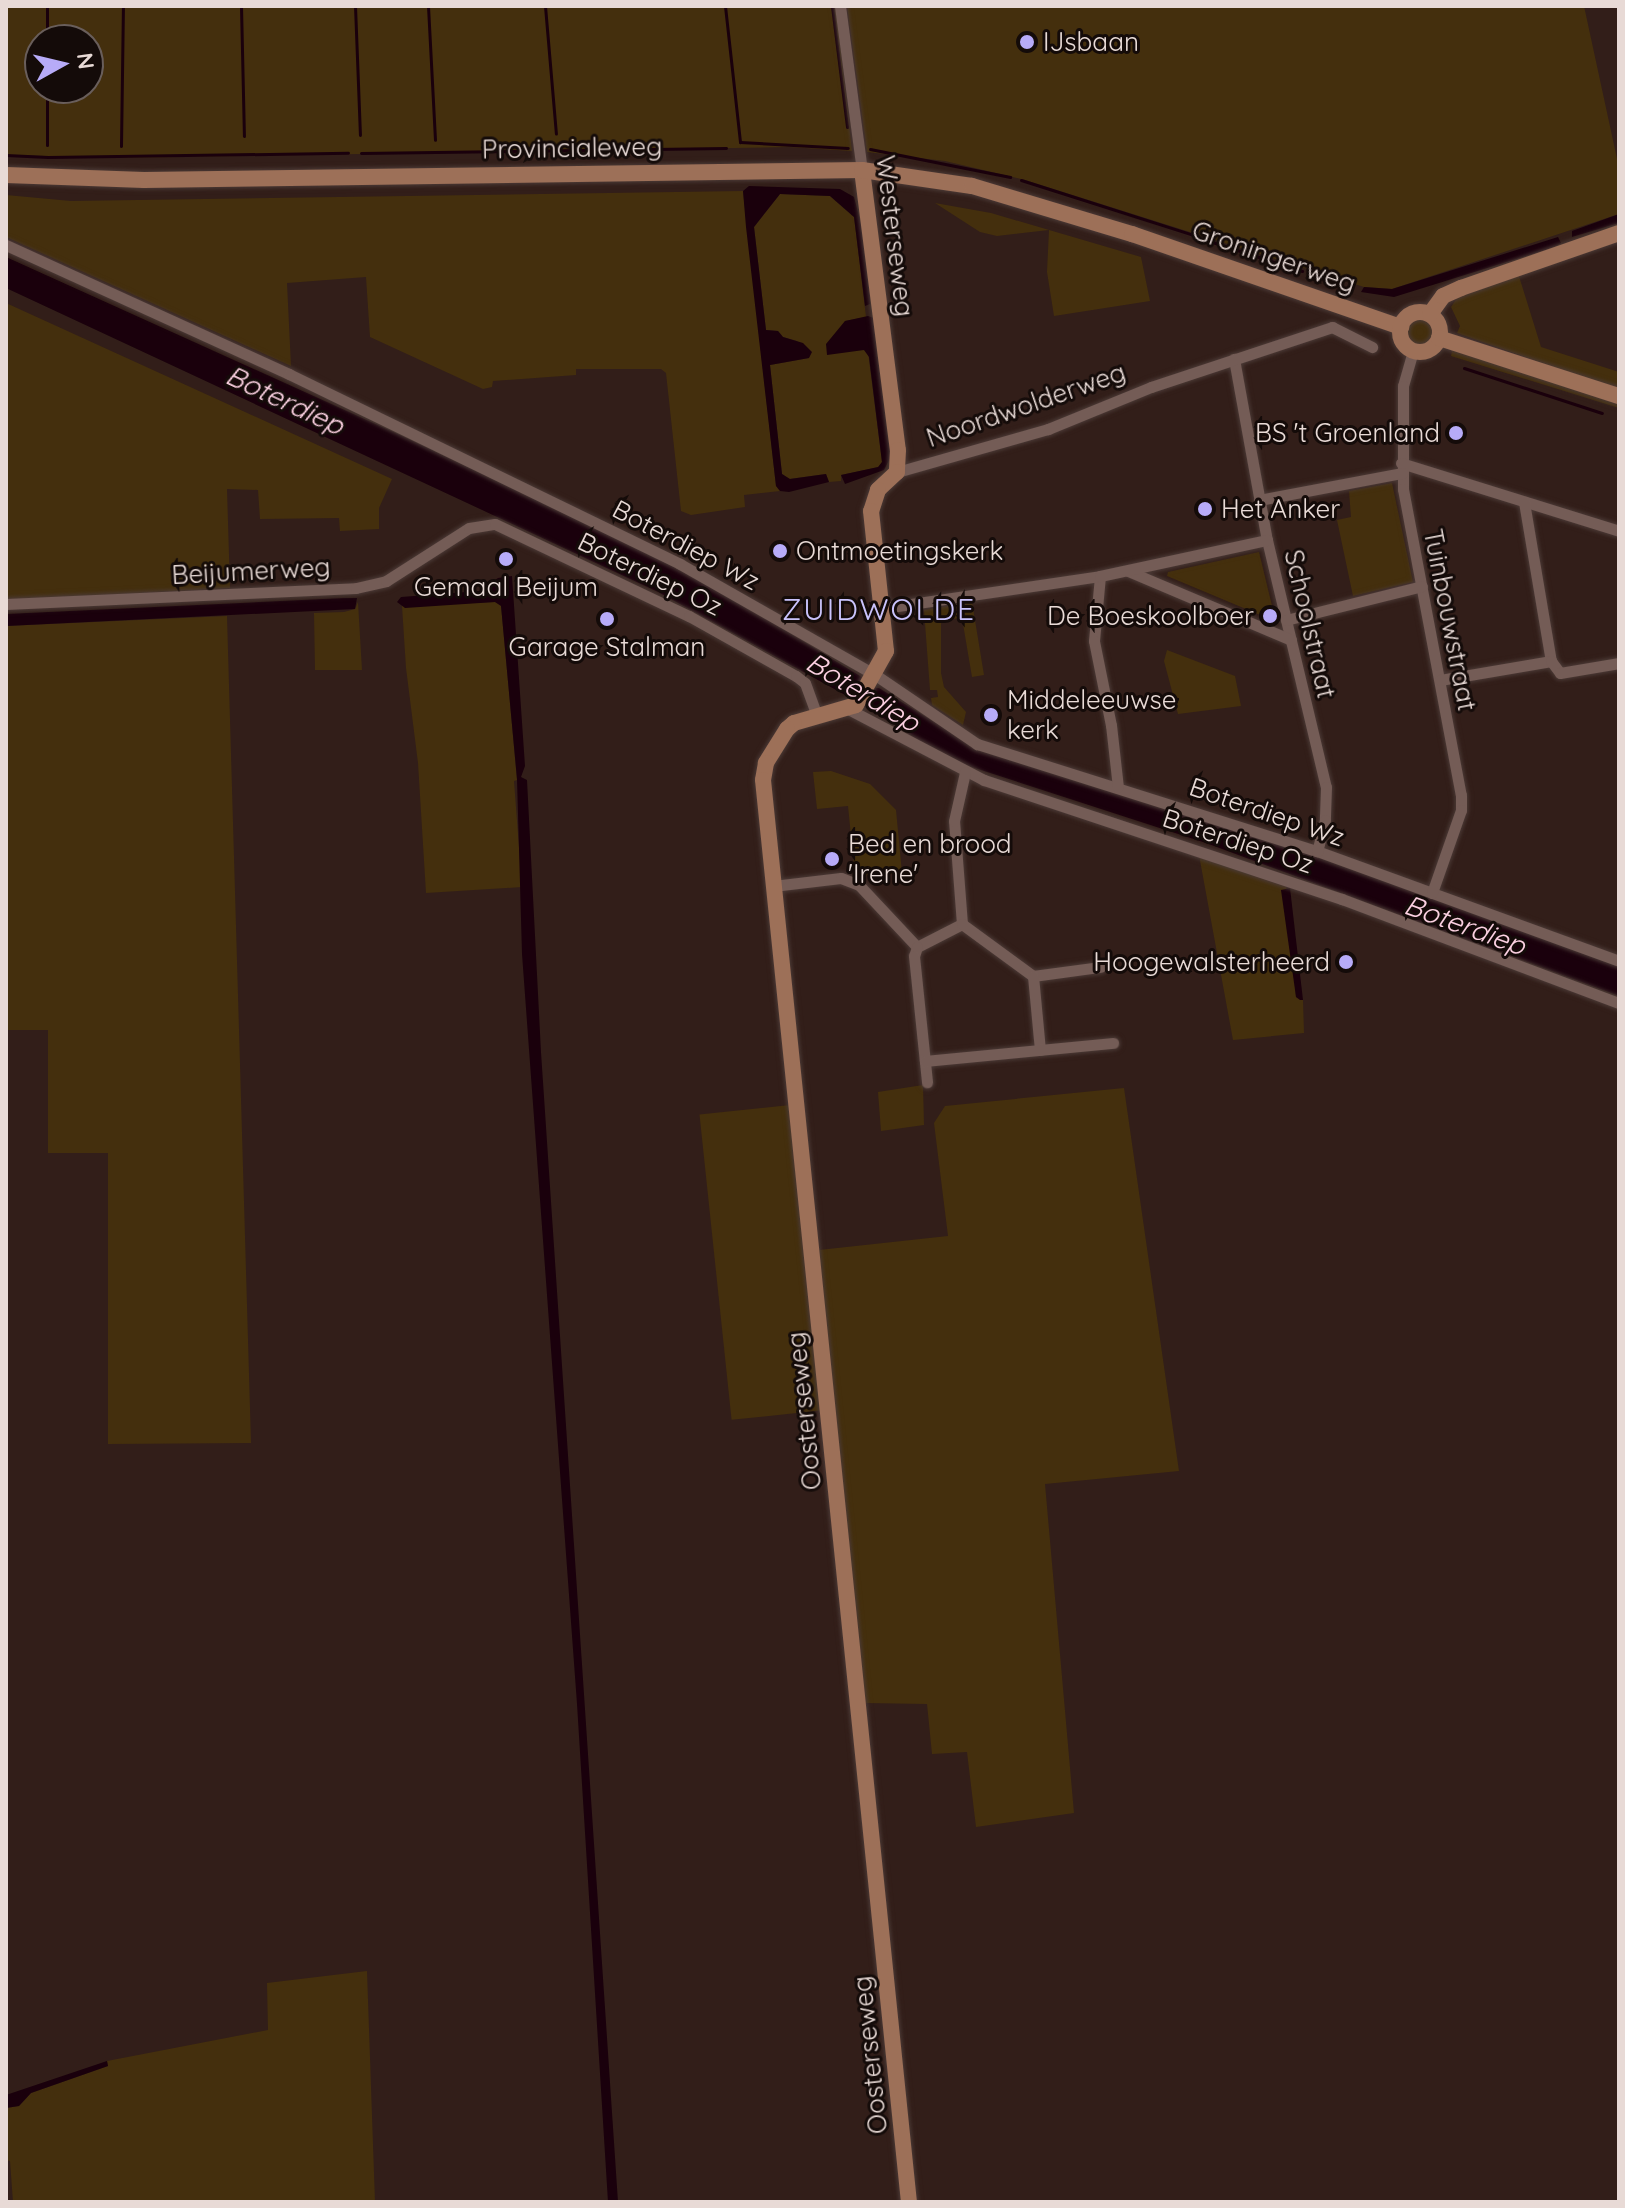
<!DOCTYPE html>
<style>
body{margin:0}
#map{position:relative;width:1625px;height:2208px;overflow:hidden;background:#321e19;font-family:Quicksand,sans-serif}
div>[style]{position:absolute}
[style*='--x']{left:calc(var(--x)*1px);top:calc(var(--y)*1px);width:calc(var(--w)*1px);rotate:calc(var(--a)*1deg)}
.green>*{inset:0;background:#442f0d;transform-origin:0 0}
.round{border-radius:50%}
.water>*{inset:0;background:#1a000c}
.stream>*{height:3px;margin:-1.5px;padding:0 1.5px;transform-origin:1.5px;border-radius:1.5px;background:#1a000c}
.roads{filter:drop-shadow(0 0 2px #4b3a36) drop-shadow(0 0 2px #4b3a36)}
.street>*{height:11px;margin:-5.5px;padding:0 5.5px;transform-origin:5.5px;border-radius:5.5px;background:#745c56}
.secondary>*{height:16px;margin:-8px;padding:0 8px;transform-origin:8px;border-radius:8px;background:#9d7058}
.secondary>.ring{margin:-8px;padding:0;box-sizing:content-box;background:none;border:16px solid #9d7058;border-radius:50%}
.dots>*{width:22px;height:22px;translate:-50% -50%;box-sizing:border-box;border:4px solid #140b09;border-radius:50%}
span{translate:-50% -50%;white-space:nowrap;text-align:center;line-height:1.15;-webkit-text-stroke:6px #140b09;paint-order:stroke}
.poi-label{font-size:26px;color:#e8dad6}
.left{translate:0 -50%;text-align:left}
.right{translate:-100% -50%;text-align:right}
.street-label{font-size:26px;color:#e8dad6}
.water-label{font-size:28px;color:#fcd1e2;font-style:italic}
.quarter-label{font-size:30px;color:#cac3fc;letter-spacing:2px}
.frame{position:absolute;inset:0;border:8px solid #e8dad6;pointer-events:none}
.north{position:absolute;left:24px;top:24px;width:80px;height:80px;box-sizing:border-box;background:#140b09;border:2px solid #695e5b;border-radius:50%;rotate:82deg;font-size:22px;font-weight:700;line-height:32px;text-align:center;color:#e8dad6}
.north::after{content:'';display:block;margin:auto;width:28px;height:36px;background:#b7abf8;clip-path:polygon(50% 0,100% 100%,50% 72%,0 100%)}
</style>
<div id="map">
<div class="green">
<div style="clip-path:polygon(evenodd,6px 6px,836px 6px,852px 151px,789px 147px,122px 158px,6px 155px,6px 6px,40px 40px,88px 40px,88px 88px,40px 88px,40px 40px)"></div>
<div style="clip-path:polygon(847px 6px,1584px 6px,1619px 168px,1619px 214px,1392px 289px,1364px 287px,1025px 180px,945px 161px,867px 152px)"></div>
<div style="clip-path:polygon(743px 191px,776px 486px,780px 491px,744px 495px,745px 507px,691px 515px,681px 511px,666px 373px,661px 369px,576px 369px,576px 375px,493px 381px,492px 387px,483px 389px,370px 337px,366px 277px,287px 283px,291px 366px,6px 237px,6px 195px,71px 201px)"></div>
<div style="clip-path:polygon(780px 194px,830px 196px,854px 217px,866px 317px,845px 321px,835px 337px,868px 352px,882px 462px,879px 467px,841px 475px,841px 481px,829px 482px,826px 474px,789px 479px,782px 474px,770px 365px,809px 358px,797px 341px,783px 337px,778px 331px,766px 330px,754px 227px)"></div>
<div style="clip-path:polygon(935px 203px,991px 213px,1141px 257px,1150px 301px,1054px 316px,1047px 272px,1049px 230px,997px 236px,980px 232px)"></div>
<div style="clip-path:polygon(1518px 273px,1541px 347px,1619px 372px,1619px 390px,1457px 333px,1460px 326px,1451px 307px,1461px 292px)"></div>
<div style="clip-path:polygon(6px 303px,392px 479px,379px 508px,379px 529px,340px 531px,339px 518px,260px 519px,258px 490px,227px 489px,230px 588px,6px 600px)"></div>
<div class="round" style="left:1407px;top:317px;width:28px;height:28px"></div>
<div style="clip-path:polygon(1452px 351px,1490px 359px,1619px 401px,1619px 408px,1451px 356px)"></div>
<div style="clip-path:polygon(1392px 483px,1413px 582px,1353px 596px,1337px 520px,1351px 517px,1349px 491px)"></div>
<div style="clip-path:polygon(1259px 552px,1273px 610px,1265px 617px,1167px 576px,1168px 572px)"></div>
<div style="clip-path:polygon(358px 602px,362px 670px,315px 670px,314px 613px,344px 612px,355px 609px)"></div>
<div style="clip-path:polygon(495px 602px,501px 605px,517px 780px,514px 781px,522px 887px,426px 893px,418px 763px,406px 668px,402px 606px)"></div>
<div style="clip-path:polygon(972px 602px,984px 675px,972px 677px,962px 618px,942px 620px,941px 624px,941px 673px,944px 687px,966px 712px,963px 725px,932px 705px,931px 698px,938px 697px,937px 690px,930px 690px,924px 610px)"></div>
<div style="clip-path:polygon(227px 616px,251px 1443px,108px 1444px,108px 1153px,48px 1153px,48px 1030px,6px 1030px,6px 626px)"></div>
<div style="clip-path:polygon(1167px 650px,1235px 676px,1241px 706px,1178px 714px,1164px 661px)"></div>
<div style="clip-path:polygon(831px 771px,870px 784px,896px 810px,902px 873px,855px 876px,848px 806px,817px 809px,813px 772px)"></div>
<div style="clip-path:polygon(1199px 855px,1286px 884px,1296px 997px,1303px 1000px,1304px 1033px,1233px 1040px)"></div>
<div style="clip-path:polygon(923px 1085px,924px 1125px,881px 1131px,878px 1092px)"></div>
<div style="clip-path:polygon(1124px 1088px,1179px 1471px,1045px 1484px,1074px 1813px,976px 1827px,967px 1752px,932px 1754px,927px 1704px,864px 1703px,819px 1250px,948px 1236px,934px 1123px,945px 1106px)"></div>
<div style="left:790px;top:1105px;width:307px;height:91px;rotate:84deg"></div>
<div style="clip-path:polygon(367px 1971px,375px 2202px,13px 2202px,10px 2161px,6px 2160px,6px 2108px,19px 2106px,31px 2093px,108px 2066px,107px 2061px,268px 2030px,267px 1983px)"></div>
</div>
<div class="water">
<div style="clip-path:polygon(749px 186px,840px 189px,854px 197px,862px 227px,871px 293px,870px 304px,865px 306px,854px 217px,830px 196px,780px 194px,754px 227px,766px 330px,778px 331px,783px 337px,803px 343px,812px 352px,809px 358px,770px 365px,782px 474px,790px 479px,826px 474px,829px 482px,789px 492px,780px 491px,776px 486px,746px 227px,743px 191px)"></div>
<div style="clip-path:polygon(1619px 214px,1619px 223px,1572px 237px,1572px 231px)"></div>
<div style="clip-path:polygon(1558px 237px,1561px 243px,1555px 247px,1394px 297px,1361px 292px,1364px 287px,1392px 289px)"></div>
<div style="clip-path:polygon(6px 257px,400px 435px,622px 540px,736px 600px,860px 676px,872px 688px,879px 688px,957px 736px,1288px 847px,1619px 965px,1619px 996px,1206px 843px,953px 761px,847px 696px,658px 592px,6px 288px)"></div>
<div style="clip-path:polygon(868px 316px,874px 318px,891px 456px,884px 470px,845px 484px,841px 475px,878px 467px,882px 462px,869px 357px,864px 350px,827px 355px,826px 344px,845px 321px)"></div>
<div style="clip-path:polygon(512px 576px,525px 766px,521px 777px,527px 780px,541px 1052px,618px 2202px,608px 2202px,577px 1704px,522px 954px,517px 779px,501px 606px,495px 602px,405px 608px,397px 602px,401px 597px,480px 591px,498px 578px)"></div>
<div style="clip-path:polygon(344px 598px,357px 598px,355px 609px,6px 626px,6px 614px)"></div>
<div style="clip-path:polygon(1290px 888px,1303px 1000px,1300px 1000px,1296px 997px,1281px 890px)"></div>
<div style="clip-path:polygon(107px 2061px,108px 2066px,31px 2093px,19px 2106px,6px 2108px,6px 2095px)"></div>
</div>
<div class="stream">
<div style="--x:47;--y:6;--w:34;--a:90"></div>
<div style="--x:241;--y:6;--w:130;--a:88.7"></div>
<div style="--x:355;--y:6;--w:129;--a:87.8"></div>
<div style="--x:428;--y:6;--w:134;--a:87"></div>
<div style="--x:545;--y:6;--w:128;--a:85.1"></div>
<div style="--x:725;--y:6;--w:137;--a:83.7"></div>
<div style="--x:740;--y:142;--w:108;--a:3.2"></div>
<div style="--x:832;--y:6;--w:122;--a:82.9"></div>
<div style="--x:47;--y:88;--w:57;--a:90"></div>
<div style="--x:121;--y:146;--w:140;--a:-89.2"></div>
<div style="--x:870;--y:149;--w:143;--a:11.3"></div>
<div style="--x:361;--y:153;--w:365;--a:-0.8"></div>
<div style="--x:6;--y:155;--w:42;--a:2.7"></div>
<div style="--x:48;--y:157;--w:300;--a:-0.8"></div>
<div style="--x:1021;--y:180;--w:184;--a:17.7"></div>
<div style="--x:1206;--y:240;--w:101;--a:17.9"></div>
<div style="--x:1464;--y:368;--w:145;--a:18.1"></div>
</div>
<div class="roads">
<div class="street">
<div style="--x:840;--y:6;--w:165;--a:82.4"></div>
<div style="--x:6;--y:245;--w:311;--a:24.5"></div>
<div style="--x:289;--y:374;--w:435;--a:25.9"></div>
<div style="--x:680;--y:564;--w:223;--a:29.6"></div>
<div style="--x:874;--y:674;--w:125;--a:34.2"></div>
<div style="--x:977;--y:744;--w:356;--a:17.5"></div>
<div style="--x:1317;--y:851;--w:321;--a:20"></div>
<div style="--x:1413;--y:351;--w:36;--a:106"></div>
<div style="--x:1403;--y:386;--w:103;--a:90"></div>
<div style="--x:1403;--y:489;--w:311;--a:79.3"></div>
<div style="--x:1461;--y:795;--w:15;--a:90"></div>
<div style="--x:1461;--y:810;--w:88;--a:109.3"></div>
<div style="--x:1234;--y:359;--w:184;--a:79.7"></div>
<div style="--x:1267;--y:540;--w:254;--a:76.6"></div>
<div style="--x:1326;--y:787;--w:33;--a:92"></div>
<div style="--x:1325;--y:820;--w:32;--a:104"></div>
<div style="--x:1401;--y:463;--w:228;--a:17.3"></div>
<div style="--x:897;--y:472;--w:157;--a:-15.9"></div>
<div style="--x:1048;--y:429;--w:111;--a:-22.2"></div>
<div style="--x:1151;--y:387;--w:191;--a:-18.3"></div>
<div style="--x:1332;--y:327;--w:45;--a:26.6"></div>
<div style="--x:1259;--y:500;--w:146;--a:-10.7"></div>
<div style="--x:1524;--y:502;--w:161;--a:80.4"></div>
<div style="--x:1128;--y:571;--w:177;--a:22.9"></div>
<div style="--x:1100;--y:576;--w:65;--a:95.3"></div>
<div style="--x:1094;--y:641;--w:86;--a:78.6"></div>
<div style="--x:1111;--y:725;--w:62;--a:83.6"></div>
<div style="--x:6;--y:604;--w:350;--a:-2.6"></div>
<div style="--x:356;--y:588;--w:31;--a:-13"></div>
<div style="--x:386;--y:581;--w:98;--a:-32.6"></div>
<div style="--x:469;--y:528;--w:26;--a:-9"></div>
<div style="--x:495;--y:524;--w:215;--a:25.4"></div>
<div style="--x:689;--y:616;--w:123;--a:29.3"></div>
<div style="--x:796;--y:676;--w:11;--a:38"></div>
<div style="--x:805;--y:683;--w:35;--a:70"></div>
<div style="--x:884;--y:608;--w:218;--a:-8.4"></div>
<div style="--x:1100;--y:576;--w:171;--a:-12.2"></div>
<div style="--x:1286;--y:620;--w:140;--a:-14"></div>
<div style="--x:1440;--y:680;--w:113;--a:-9.7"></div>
<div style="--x:1551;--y:661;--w:15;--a:53"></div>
<div style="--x:1560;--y:673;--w:60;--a:-9.6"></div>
<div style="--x:848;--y:709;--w:153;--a:27.6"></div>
<div style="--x:984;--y:780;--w:377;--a:18.4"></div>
<div style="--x:1342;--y:899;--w:296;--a:20.6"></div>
<div style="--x:773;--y:886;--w:68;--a:-6.7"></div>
<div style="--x:841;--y:878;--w:19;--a:21"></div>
<div style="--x:859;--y:885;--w:85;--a:46.9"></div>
<div style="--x:962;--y:924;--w:103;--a:-94.4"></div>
<div style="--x:954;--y:821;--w:50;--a:-77.3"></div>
<div style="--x:917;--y:947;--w:51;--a:-27.1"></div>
<div style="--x:962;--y:924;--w:88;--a:36.2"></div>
<div style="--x:1033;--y:976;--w:68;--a:-7.7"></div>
<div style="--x:917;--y:947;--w:9;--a:108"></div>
<div style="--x:914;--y:956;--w:127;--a:84.1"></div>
<div style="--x:1033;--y:976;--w:74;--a:84.6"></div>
<div style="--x:925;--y:1061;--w:189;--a:-5.5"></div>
</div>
<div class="secondary">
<div style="--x:862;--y:170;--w:282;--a:82.7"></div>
<div style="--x:898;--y:450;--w:22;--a:93"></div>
<div style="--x:897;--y:472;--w:26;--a:137"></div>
<div style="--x:878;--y:490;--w:22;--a:108"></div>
<div style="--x:871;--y:511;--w:141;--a:83.9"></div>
<div style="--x:886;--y:651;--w:62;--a:119.1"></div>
<div style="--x:856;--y:705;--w:65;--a:163.8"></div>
<div style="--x:794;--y:723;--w:9;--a:139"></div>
<div style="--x:787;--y:729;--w:40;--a:122"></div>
<div style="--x:766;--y:763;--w:17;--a:100"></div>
<div style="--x:763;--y:780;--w:1429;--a:84.14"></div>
<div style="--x:6;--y:175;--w:138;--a:2.1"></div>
<div style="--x:144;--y:180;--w:718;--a:-0.8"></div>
<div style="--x:862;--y:170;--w:111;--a:8.3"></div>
<div style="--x:972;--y:186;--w:167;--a:16.7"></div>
<div style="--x:1132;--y:234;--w:285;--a:19.1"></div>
<div class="ring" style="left:1400px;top:312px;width:24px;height:24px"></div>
<div style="--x:1430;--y:314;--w:22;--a:-54"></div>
<div style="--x:1443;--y:296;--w:20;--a:-24"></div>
<div style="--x:1461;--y:288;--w:167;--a:-19.2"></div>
<div style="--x:1439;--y:338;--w:189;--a:17.9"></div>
</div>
</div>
<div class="dots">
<div style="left:1027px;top:42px;background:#b7abf8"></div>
<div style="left:1456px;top:433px;background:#b7abf8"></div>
<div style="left:1205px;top:509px;background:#b7abf8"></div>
<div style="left:780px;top:551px;background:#b7abf8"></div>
<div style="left:506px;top:559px;background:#b7abf8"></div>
<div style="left:1270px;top:616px;background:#b7abf8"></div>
<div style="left:607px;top:619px;background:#b7abf8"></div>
<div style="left:991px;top:715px;background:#b7abf8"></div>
<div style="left:832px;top:859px;background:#b7abf8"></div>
<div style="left:1346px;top:962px;background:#b7abf8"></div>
</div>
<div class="poi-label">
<span class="left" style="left:1043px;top:42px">IJsbaan</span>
<span class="right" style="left:1440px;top:433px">BS 't Groenland</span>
<span class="left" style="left:1221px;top:509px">Het Anker</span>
<span class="left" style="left:796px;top:551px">Ontmoetingskerk</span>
<span style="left:506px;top:587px">Gemaal Beijum</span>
<span class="right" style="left:1254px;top:616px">De Boeskoolboer</span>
<span style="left:607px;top:647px">Garage Stalman</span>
<span class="left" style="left:1007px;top:715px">Middeleeuwse<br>kerk</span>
<span class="left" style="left:848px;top:859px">Bed en brood<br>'Irene'</span>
<span class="right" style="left:1330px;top:962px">Hoogewalsterheerd</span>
</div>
<div class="street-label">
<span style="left:572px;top:148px;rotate:-1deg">Provincialeweg</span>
<span style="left:895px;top:236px;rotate:83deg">Westerseweg</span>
<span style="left:1274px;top:257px;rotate:19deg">Groningerweg</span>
<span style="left:1026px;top:405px;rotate:-19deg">Noordwolderweg</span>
<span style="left:686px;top:545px;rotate:28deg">Boterdiep Wz</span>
<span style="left:251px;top:571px;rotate:-3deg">Beijumerweg</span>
<span style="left:650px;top:574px;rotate:26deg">Boterdiep Oz</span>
<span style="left:1450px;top:620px;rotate:79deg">Tuinbouwstraat</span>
<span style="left:1310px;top:624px;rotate:77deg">Schoolstraat</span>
<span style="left:1267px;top:812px;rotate:19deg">Boterdiep Wz</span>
<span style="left:1238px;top:841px;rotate:18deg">Boterdiep Oz</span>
<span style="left:804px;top:1411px;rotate:-96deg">Oosterseweg</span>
<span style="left:870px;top:2055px;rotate:-96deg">Oosterseweg</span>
</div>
<div class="water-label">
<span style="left:285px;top:400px;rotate:25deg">Boterdiep</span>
<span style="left:863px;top:692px;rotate:31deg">Boterdiep</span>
<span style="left:1465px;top:925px;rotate:20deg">Boterdiep</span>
</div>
<div class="quarter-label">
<span style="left:879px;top:609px">ZUIDWOLDE</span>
</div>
<div class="frame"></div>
<div class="north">N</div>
</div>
